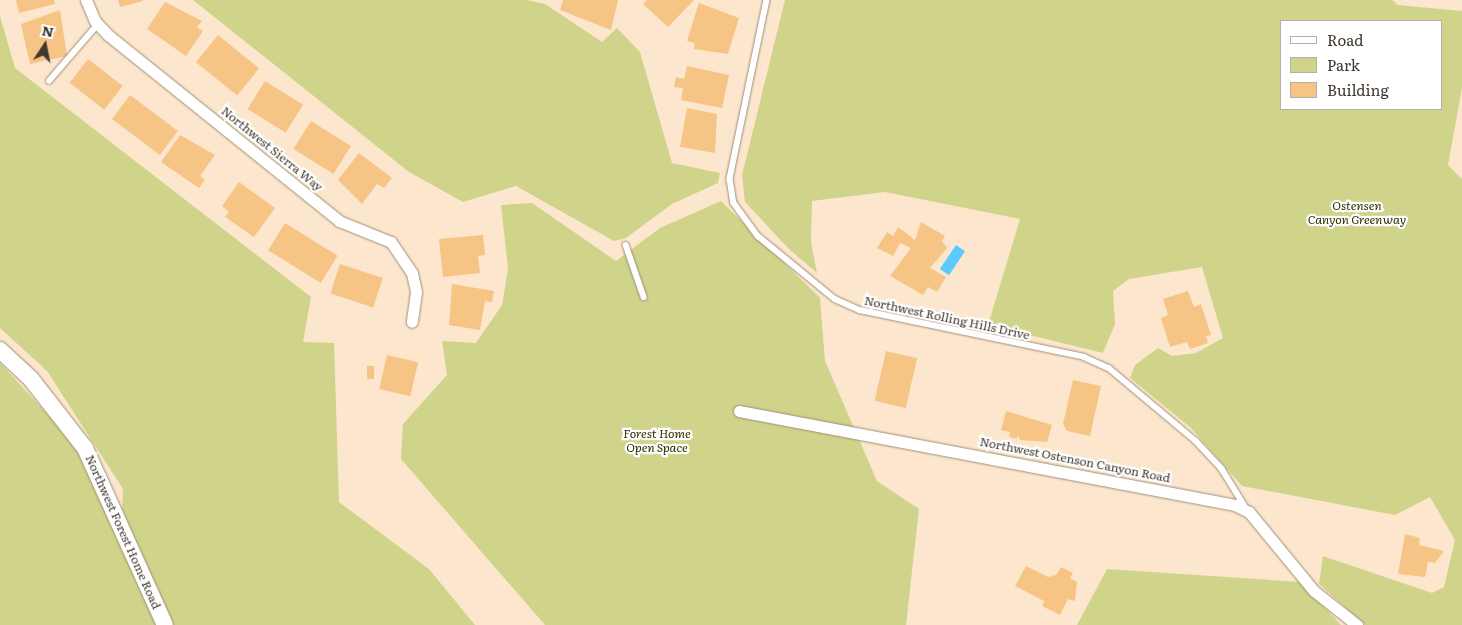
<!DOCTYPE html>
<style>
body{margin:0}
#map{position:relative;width:1462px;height:625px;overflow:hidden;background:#fce7ce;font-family:Literata,serif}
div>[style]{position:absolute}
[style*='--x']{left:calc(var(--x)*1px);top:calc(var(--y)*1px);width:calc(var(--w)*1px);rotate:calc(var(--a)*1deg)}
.green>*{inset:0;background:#d0d48a}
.water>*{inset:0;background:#5bcbfd;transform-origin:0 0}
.building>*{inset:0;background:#f6c484;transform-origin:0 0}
.roads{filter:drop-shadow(0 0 1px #a18e77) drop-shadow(0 0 1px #a18e77)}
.lane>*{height:5.5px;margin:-2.75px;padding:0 2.75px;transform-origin:2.75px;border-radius:2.75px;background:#fff}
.street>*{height:11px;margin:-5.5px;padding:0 5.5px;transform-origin:5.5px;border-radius:5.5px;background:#fff}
.secondary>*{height:16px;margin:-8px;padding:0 8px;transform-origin:8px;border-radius:8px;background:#fff}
span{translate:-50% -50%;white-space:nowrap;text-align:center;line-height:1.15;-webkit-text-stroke:4.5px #fff;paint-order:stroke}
.street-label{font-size:12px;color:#41392f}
.park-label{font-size:12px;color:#2d2e03;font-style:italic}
.legend{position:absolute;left:1280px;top:20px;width:162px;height:90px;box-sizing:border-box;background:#fff;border:1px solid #b3b0ac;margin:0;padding:6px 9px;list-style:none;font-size:15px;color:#41392f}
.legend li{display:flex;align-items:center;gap:10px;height:25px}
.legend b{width:25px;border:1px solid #b3b0ac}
.north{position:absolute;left:20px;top:20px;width:50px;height:50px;-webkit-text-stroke:4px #fff;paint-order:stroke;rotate:11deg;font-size:14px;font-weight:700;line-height:20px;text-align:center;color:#41392f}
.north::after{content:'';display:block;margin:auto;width:18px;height:22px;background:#41392f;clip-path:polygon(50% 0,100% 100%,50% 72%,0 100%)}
</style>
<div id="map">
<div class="green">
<div style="clip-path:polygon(193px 0,526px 0,545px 4px,602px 42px,617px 28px,640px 52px,672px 163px,720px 173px,718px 183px,672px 204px,626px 238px,614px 241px,516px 186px,463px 202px,409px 172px)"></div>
<div style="clip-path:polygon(evenodd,785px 0,1392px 0,1398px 5px,1462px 11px,1462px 88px,1448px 165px,1462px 179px,1462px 625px,1365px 625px,1319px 584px,1323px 556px,1432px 593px,1444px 587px,1455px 540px,1430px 497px,1395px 515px,1242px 486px,1191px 428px,1130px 378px,1135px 365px,1158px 348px,1172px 356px,1196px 353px,1223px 338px,1202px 267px,1129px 279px,1113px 291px,1115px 324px,1103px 353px,988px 325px,1020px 219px,885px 192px,812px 201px,811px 242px,817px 273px,789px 249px,745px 202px,742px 175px,785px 0,1281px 21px,1441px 21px,1441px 109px,1281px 109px,1281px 21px)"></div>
<div style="clip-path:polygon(0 16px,15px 68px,311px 297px,303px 342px,334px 343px,339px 502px,429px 569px,475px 625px,171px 625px,122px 511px,123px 489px,47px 371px,0 328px)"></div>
<div style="clip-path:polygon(721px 201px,820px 298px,825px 361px,877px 481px,919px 509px,906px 625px,545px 625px,401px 459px,403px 424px,447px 375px,442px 341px,476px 343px,502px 305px,508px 269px,501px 205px,532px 203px,616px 261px,660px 228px)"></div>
<div style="clip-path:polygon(0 363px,81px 450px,159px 625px,0 625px)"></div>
<div style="clip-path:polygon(1107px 569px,1300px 582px,1341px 625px,1077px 625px)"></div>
</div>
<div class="water">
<div style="left:956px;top:245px;width:11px;height:29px;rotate:34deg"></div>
</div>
<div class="building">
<div style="clip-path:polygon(16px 0,54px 0,55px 4px,19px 13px)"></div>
<div style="clip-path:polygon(118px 0,143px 0,143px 1px,120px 7px)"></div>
<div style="clip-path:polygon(563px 0,618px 0,611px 30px,560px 10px)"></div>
<div style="clip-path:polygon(647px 0,694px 0,668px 27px,643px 4px)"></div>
<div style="clip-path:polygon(165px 2px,202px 21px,197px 27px,203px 31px,186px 56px,147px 29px)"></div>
<div style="clip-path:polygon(699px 3px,739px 18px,728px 54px,694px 49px,695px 43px,687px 41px)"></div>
<div style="clip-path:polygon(60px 10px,67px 56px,30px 64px,21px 24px)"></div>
<div style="left:218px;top:35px;width:53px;height:35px;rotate:39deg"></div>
<div style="left:88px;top:59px;width:44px;height:30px;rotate:38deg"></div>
<div style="clip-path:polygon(687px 66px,729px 75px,722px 108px,681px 100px,683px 88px,674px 87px,676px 77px,684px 79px)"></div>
<div style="left:265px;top:81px;width:45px;height:33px;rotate:32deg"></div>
<div style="left:130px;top:95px;width:60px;height:30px;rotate:37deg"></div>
<div style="clip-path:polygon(687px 108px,717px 114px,715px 153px,680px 147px)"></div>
<div style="left:311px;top:121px;width:47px;height:33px;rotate:32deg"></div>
<div style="clip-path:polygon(180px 135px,215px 155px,200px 176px,205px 180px,199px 188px,161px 162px)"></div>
<div style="clip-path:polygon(359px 153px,392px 178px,384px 188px,377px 184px,362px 204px,338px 180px)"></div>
<div style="clip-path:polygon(239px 182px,275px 208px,254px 237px,225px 217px,229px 212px,222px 206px)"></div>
<div style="clip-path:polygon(921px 222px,945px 236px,942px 241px,947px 248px,930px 268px,946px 277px,937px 292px,928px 287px,923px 295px,890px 276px,911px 248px,900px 243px,893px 256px,877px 248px,887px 232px,893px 236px,898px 227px,915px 240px)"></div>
<div style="left:285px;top:223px;width:62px;height:32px;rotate:32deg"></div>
<div style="clip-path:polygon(483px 235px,485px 255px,478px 256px,480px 273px,443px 277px,439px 239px)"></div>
<div style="left:340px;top:264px;width:45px;height:31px;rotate:18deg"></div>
<div style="clip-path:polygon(452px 284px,494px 291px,492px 302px,485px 301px,480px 330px,449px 325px)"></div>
<div style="clip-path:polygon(1188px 291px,1194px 307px,1201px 304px,1211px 335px,1206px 336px,1208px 343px,1190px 349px,1187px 342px,1170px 347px,1161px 318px,1168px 315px,1163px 299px)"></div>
<div style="left:886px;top:351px;width:32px;height:51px;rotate:13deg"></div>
<div style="left:387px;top:355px;width:32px;height:35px;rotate:13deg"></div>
<div style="left:367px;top:366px;width:7px;height:13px"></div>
<div style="clip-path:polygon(1073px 380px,1101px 386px,1090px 436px,1067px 431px,1063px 424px)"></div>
<div style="clip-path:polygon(1006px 411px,1052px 425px,1047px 442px,1020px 440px,1018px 435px,1017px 439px,1009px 437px,1010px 432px,1001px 430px)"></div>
<div style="clip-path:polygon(1405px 534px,1420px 538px,1419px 545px,1444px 551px,1435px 563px,1428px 562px,1425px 577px,1398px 574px)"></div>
<div style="clip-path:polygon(1026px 566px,1048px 577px,1056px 575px,1061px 567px,1073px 573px,1070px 578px,1077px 582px,1075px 601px,1068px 599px,1060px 615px,1042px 606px,1044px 601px,1015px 586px)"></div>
</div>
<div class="roads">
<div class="lane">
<div style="--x:767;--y:0;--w:183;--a:101.7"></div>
<div style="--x:730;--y:179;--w:24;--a:81"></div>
<div style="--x:734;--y:203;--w:41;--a:54"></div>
<div style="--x:758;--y:236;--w:99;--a:39.3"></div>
<div style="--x:835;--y:299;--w:27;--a:24"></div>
<div style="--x:860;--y:310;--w:229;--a:11.8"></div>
<div style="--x:1084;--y:357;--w:27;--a:24"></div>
<div style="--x:1109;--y:368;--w:114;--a:40"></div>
<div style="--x:1196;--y:441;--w:38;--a:47"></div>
<div style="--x:1222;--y:469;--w:46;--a:58.4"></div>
<div style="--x:49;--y:81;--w:75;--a:-49.3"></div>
<div style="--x:626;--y:245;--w:55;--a:70.9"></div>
</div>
<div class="street">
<div style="--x:86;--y:0;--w:23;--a:67"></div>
<div style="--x:95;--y:21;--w:19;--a:47"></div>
<div style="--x:108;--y:35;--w:297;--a:38.8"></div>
<div style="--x:339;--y:221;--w:56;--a:22"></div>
<div style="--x:391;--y:242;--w:37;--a:56"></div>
<div style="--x:412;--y:273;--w:19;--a:78"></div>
<div style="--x:416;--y:292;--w:30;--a:98"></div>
<div style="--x:739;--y:411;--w:505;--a:10.73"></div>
<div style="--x:1235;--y:505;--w:16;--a:27"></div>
<div style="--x:1249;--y:512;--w:102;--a:50.6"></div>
<div style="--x:1314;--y:591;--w:55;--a:38.3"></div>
</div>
<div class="secondary">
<div style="--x:0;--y:350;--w:42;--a:43.1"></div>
<div style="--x:31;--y:379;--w:88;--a:52"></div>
<div style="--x:85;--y:448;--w:194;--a:65.7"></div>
</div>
</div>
<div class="street-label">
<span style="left:272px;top:149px;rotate:39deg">Northwest Sierra Way</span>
<span style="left:947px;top:318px;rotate:12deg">Northwest Rolling Hills Drive</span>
<span style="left:1075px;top:460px;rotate:11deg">Northwest Ostenson Canyon Road</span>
<span style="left:123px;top:532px;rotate:66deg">Northwest Forest Home Road</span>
</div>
<div class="park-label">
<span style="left:1357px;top:213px">Ostensen<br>Canyon Greenway</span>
<span style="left:657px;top:441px">Forest Home<br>Open Space</span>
</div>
<ul class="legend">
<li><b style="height:6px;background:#fff"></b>Road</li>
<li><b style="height:14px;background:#d0d48a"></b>Park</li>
<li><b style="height:14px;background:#f6c484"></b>Building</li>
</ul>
<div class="north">N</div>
</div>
